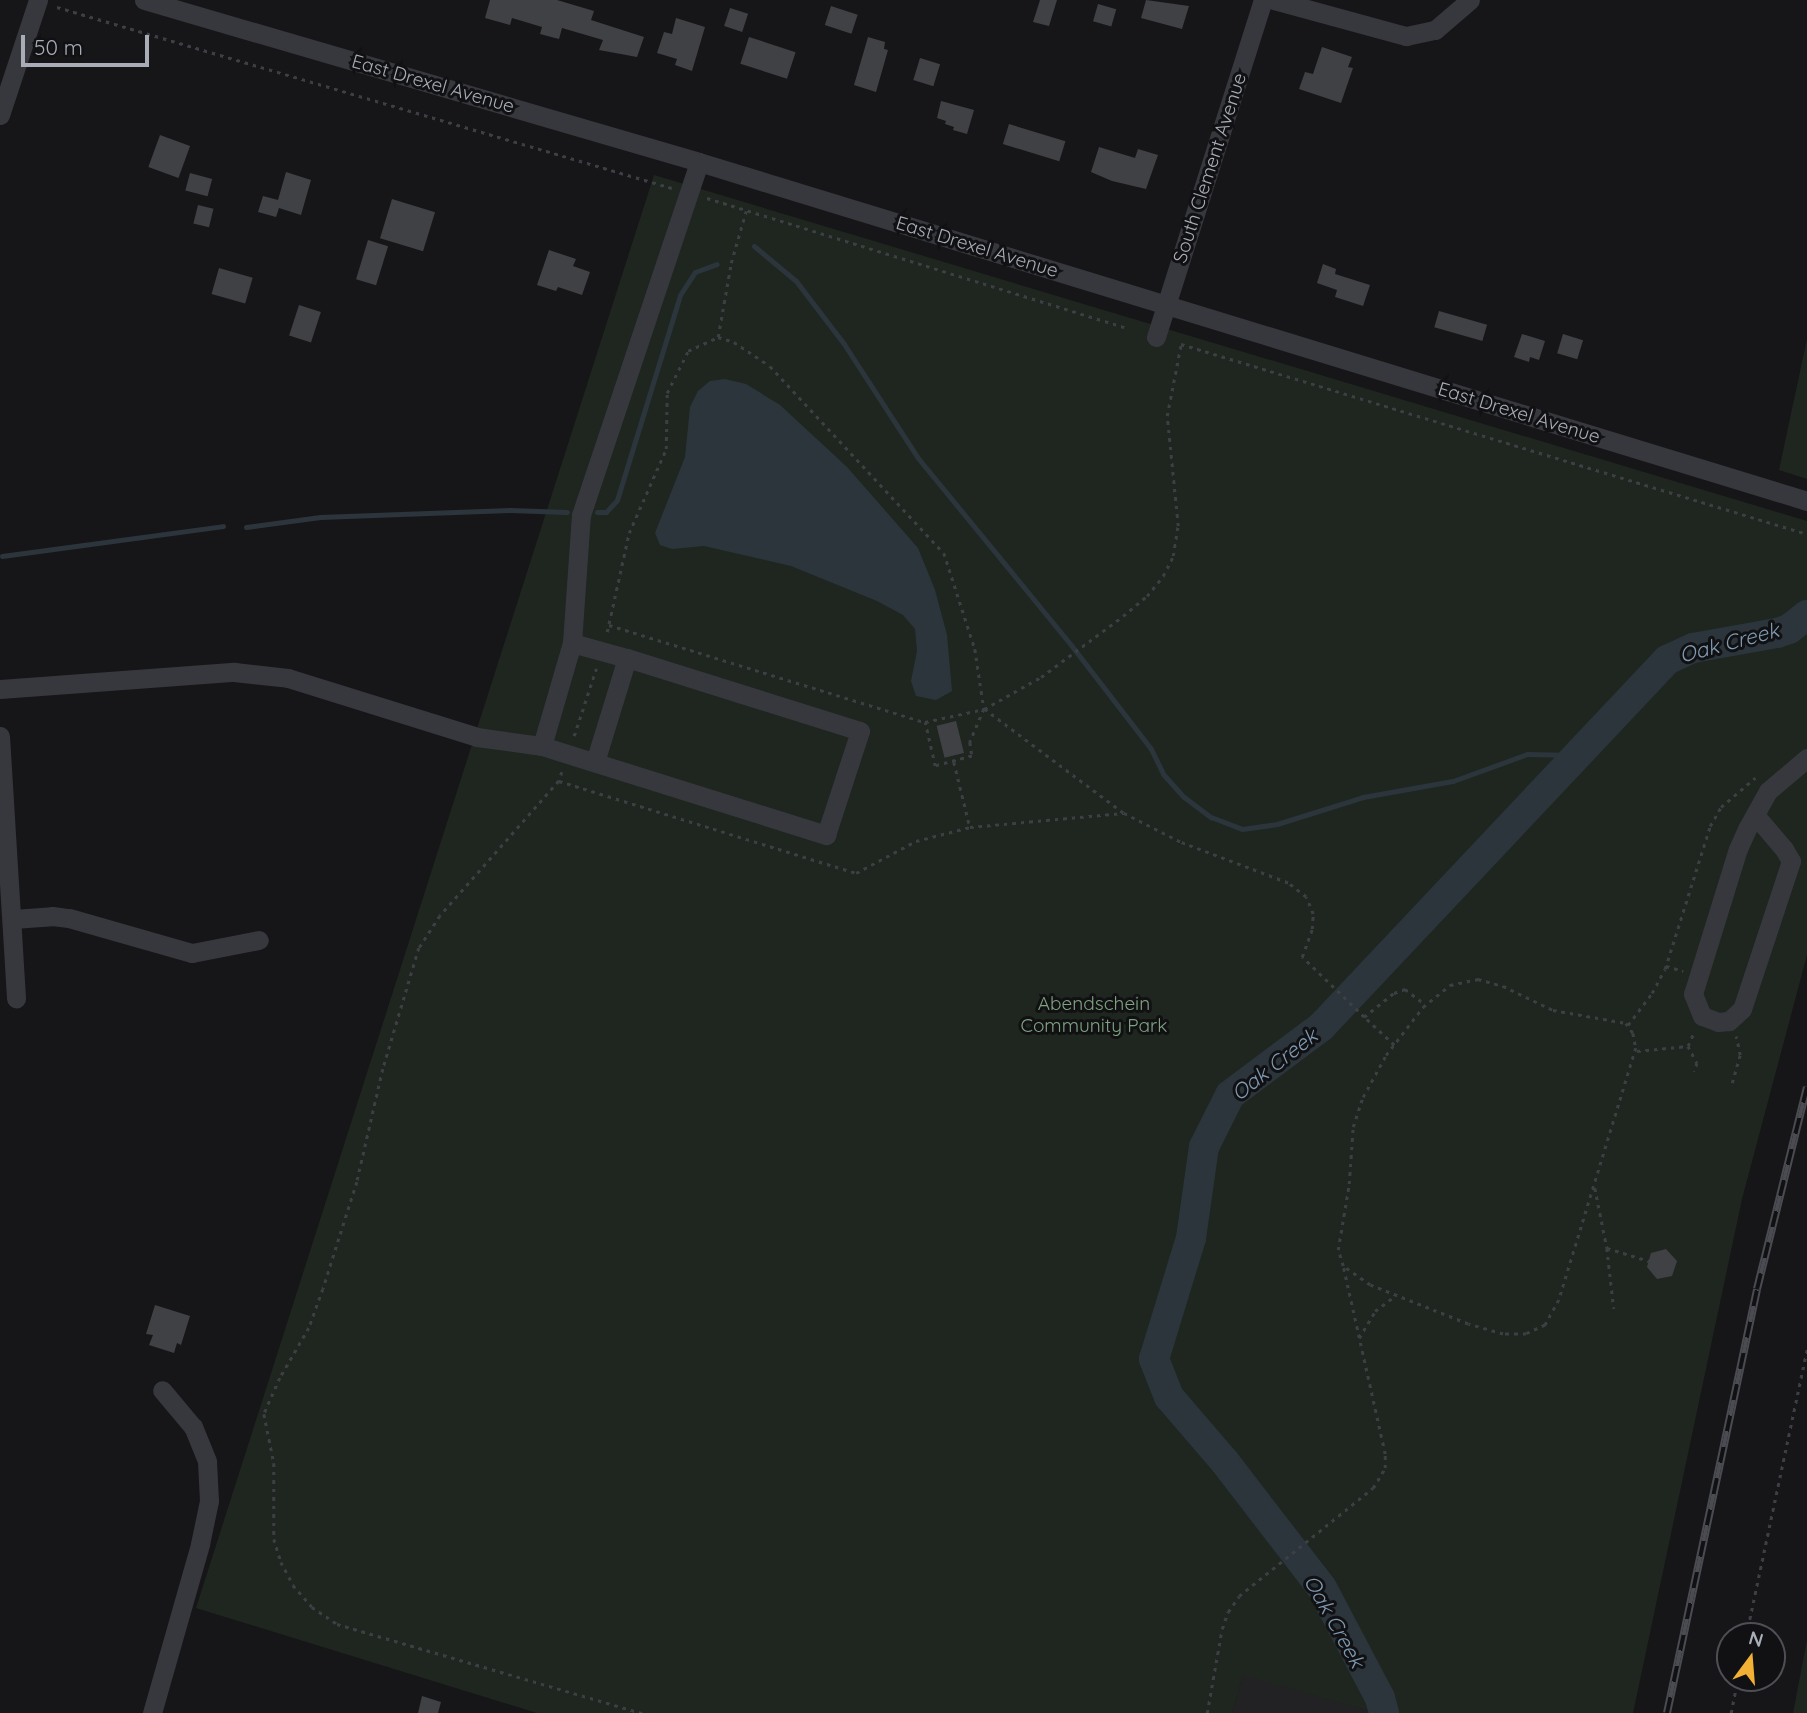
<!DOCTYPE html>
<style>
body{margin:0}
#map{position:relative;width:1807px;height:1713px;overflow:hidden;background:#161618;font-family:Quicksand,sans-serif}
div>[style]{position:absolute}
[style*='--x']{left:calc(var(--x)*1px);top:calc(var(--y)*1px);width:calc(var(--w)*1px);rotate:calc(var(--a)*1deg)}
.built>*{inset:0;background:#222225}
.green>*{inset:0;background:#1e261f}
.water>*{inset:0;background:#2c353c}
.stream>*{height:5px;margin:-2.5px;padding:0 2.5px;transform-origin:2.5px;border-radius:2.5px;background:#2c353c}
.river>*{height:30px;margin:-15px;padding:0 15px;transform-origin:15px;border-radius:15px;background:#2c353c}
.building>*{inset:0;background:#404145;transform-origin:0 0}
.path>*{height:2.5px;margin-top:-1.25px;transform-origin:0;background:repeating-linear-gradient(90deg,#3d3f44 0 3.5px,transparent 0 8.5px)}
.minor>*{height:19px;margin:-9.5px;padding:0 9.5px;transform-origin:9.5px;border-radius:9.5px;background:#37383d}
.rail>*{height:8px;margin-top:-4px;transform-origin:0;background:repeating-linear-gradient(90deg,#111113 0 16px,#4a4c52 0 32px);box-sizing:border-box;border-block:2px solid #4a4c52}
span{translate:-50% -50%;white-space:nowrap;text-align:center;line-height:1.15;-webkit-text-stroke:6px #111113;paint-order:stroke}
.street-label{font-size:19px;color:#a8adb8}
.park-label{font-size:19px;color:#7fa381}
.water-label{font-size:21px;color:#7f9bb3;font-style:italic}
.north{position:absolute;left:1716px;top:1622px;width:70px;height:70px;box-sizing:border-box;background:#111113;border:2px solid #4d4f55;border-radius:50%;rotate:16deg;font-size:19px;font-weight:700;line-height:28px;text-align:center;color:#a8adb8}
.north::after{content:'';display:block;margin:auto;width:24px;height:32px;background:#f2b134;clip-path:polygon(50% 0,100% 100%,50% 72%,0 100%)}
.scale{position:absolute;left:21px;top:35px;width:128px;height:32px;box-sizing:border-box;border:4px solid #a8adb8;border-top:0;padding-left:9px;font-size:21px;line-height:24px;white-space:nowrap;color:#a8adb8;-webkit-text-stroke:5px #111113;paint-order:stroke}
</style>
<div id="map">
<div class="built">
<div style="clip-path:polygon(1243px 1674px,1377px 1713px,1232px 1713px)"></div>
</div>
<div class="green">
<div style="clip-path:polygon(654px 175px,1807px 521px,1807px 955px,1742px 1199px,1633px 1713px,1377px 1713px,1243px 1675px,1232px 1713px,537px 1713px,196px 1608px)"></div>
<div style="clip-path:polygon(1807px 339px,1807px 479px,1779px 470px)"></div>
<div style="clip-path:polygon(1807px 1640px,1807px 1713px,1793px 1713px)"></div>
</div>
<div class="water">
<div style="clip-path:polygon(725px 379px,746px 384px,780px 405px,847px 467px,918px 548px,935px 590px,947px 635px,952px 691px,936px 700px,916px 696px,911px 681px,917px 651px,915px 629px,903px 615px,877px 601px,791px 566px,704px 546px,672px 549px,660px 545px,655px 533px,685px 457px,690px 407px,698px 391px,710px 381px)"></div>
</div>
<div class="stream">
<div style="--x:754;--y:246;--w:55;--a:39.8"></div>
<div style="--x:796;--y:281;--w:79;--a:52.7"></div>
<div style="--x:844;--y:344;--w:136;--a:57"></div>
<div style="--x:918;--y:458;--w:242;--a:50.7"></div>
<div style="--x:1071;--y:645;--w:131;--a:52.4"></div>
<div style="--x:1151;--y:749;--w:28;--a:64"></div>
<div style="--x:1163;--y:774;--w:31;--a:48"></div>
<div style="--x:1184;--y:797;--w:34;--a:37"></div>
<div style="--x:1211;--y:817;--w:33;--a:21"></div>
<div style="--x:1242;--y:829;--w:35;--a:-8"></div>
<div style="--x:1277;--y:824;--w:90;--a:-17.4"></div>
<div style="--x:1363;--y:797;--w:91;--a:-10.1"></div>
<div style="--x:1453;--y:781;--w:79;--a:-20"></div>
<div style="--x:1527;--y:754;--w:50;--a:1.1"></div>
<div style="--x:597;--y:512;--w:9;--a:0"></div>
<div style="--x:606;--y:512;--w:16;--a:-47"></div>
<div style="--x:617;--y:500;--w:214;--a:-72.9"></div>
<div style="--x:680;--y:295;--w:27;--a:-57"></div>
<div style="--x:695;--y:272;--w:23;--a:-20"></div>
<div style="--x:246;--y:527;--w:75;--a:-7.7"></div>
<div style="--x:320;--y:517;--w:190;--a:-2.1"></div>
<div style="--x:510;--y:510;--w:57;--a:2"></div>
<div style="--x:2;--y:556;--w:223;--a:-7.7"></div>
</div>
<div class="river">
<div style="--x:1384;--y:1713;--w:16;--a:-105"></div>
<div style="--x:1380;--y:1698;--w:124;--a:-117.8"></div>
<div style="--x:1322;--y:1588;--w:159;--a:-127.6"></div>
<div style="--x:1225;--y:1462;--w:86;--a:-130.7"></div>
<div style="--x:1169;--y:1397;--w:41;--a:-111.5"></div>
<div style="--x:1154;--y:1359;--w:127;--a:-73"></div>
<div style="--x:1191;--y:1238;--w:92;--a:-81.9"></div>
<div style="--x:1204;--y:1147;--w:58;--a:-63.4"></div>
<div style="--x:1230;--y:1095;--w:114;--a:-36.8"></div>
<div style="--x:1321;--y:1027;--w:504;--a:-46.69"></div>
<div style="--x:1667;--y:660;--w:29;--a:-25"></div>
<div style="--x:1693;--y:648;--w:85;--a:-10.1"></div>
<div style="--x:1777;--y:633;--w:13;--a:-18"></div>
<div style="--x:1789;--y:629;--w:23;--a:-38"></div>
</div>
<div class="building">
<div style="clip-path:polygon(490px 0,557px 0,594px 11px,591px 20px,644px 37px,637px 57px,599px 50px,603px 40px,562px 28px,559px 39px,540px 34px,542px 27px,512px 18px,510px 25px,485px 18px)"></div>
<div style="clip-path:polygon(1040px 0,1057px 0,1049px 26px,1033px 22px)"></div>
<div style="clip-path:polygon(1146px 0,1189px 6px,1182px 29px,1141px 18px)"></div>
<div style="left:1098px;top:4px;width:19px;height:18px;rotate:16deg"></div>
<div style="left:831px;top:6px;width:28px;height:20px;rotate:18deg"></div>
<div style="left:730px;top:8px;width:19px;height:19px;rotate:18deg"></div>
<div style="clip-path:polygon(676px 18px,705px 27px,692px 71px,675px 65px,677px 59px,657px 53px,664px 32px,672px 34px)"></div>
<div style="left:749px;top:37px;width:49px;height:28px;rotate:18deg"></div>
<div style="clip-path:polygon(868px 37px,885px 42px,884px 49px,888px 50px,876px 92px,854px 85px)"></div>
<div style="clip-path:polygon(1322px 47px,1352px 57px,1348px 67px,1353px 68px,1341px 103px,1299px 89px,1305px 72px,1313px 74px)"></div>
<div style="left:920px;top:58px;width:21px;height:23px;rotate:17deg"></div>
<div style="clip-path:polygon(941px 101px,974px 110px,967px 134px,953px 130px,954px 127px,945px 124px,946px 121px,937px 118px)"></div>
<div style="left:1009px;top:124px;width:59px;height:21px;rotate:17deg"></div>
<div style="left:160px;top:135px;width:32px;height:34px;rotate:20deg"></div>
<div style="clip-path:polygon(1099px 147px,1135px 158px,1138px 149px,1158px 155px,1146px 189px,1112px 181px,1091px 172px)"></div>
<div style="clip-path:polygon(286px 172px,311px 180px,301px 215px,279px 208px,276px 217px,258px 212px,263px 196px,278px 200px)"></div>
<div style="left:190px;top:173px;width:23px;height:18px;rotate:15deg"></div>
<div style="left:392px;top:199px;width:45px;height:41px;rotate:17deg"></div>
<div style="left:198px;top:205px;width:16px;height:19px;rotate:14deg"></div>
<div style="left:368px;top:240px;width:21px;height:41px;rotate:17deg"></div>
<div style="clip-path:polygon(549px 250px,576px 259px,573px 266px,590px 272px,582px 295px,558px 287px,556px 291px,537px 285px)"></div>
<div style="clip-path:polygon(1323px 264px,1336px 269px,1335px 274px,1370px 285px,1363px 306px,1335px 297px,1337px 290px,1317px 283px)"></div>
<div style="left:219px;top:268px;width:35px;height:27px;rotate:16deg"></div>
<div style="left:299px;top:305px;width:23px;height:32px;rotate:18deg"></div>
<div style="left:1439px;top:311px;width:50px;height:17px;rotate:16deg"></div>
<div style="clip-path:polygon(1522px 334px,1545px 341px,1539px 360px,1530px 357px,1529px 362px,1514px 357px)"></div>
<div style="left:1563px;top:334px;width:21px;height:20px;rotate:17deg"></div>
<div style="left:956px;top:721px;width:33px;height:20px;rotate:76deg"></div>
<div style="clip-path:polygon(1666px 1249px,1677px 1261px,1672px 1276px,1657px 1279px,1647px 1267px,1651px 1253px)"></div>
<div style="clip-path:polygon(155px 1305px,190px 1316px,181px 1345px,177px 1343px,174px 1353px,149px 1345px,153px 1335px,146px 1334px)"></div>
<div style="clip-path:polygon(422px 1696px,441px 1702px,438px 1713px,418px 1713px)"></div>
</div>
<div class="path">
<div style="--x:57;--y:7;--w:641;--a:16.4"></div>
<div style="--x:707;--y:198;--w:441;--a:17.2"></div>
<div style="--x:718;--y:337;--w:75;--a:-80"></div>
<div style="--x:731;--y:263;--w:54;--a:-73.9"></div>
<div style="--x:609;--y:625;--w:331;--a:17.1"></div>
<div style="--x:925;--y:722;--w:60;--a:-12.4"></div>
<div style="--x:607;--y:632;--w:101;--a:-77.5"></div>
<div style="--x:629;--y:533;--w:92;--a:-66.2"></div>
<div style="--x:666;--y:449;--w:56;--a:-89"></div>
<div style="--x:667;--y:393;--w:47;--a:-63.4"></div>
<div style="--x:688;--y:351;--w:33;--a:-25"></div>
<div style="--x:718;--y:337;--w:17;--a:17"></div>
<div style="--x:734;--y:342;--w:43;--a:33.7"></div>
<div style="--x:770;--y:366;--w:255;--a:47.1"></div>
<div style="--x:944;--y:553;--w:101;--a:72.1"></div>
<div style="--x:975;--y:649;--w:61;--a:81.5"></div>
<div style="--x:984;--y:709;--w:36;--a:113"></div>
<div style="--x:970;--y:742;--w:14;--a:82"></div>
<div style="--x:972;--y:756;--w:38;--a:165"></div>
<div style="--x:935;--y:766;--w:45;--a:-102.8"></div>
<div style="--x:574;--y:736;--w:71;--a:-71.8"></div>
<div style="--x:954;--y:762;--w:67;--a:76.2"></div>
<div style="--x:562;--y:772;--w:9;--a:108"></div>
<div style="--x:559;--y:781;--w:311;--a:17.2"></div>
<div style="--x:856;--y:873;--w:68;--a:-28.1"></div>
<div style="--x:916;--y:841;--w:56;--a:-14.5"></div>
<div style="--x:970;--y:827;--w:154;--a:-5.2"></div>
<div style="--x:559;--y:781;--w:180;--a:131.4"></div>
<div style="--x:440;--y:916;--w:38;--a:123"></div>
<div style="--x:419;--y:948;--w:126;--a:106.6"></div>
<div style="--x:383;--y:1069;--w:116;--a:103"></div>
<div style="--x:357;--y:1182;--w:112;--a:107.6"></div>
<div style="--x:323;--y:1289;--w:41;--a:109.7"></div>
<div style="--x:309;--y:1328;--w:58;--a:120.1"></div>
<div style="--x:280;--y:1378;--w:39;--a:114"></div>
<div style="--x:264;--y:1414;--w:50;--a:78.5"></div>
<div style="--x:274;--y:1463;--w:76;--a:90"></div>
<div style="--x:274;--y:1539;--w:24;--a:73"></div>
<div style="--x:281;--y:1562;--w:26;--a:62"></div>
<div style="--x:293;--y:1585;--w:29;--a:49"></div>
<div style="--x:312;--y:1607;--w:30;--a:34"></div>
<div style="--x:337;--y:1624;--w:318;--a:16.3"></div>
<div style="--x:1666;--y:966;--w:18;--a:16"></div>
<div style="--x:1478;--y:979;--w:26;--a:16"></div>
<div style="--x:1503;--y:986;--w:55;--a:25.6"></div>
<div style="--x:1553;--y:1010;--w:74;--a:10.1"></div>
<div style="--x:1626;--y:1023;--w:12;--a:55"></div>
<div style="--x:1633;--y:1033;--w:15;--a:79"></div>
<div style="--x:1636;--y:1048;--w:264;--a:107"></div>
<div style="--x:1559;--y:1300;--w:29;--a:119"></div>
<div style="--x:1545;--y:1325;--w:21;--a:155"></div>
<div style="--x:1526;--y:1334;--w:23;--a:180"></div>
<div style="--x:1503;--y:1334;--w:36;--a:-164"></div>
<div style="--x:1468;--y:1324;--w:105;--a:-158.3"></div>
<div style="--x:1370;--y:1285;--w:33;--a:-145"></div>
<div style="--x:1343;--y:1266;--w:17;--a:-107"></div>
<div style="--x:1338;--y:1250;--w:67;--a:-80.5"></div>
<div style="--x:1349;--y:1184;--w:57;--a:-86"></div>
<div style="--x:1353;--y:1127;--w:32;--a:-72"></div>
<div style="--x:1363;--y:1097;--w:48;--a:-61.3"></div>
<div style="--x:1386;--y:1055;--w:61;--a:-52.4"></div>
<div style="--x:1423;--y:1007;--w:35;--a:-39"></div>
<div style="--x:1450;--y:985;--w:29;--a:-12"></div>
<div style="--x:1364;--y:1017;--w:86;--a:-135.9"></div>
<div style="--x:1302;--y:957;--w:30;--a:-70"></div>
<div style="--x:1312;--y:929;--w:15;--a:-86"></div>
<div style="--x:1313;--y:914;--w:18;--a:-112"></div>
<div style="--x:1306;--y:897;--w:23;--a:-142"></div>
<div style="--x:1288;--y:883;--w:116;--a:-159.2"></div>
<div style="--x:1180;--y:842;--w:64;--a:-153"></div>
<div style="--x:1123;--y:813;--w:174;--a:-143.2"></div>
<div style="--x:984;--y:709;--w:65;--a:-29.3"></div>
<div style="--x:1041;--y:677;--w:102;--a:-36.6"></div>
<div style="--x:1123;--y:616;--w:31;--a:-40"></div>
<div style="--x:1147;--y:596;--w:26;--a:-51"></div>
<div style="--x:1163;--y:576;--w:22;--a:-63"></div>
<div style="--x:1173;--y:556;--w:30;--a:-81"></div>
<div style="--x:1178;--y:526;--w:111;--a:-95.7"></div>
<div style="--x:1167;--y:416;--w:73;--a:-79"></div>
<div style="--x:1181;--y:344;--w:654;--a:16.88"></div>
<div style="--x:1628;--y:1025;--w:40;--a:-53"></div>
<div style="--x:1652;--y:993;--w:27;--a:-62"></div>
<div style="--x:1665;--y:969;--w:150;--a:-72.5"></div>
<div style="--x:1710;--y:826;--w:22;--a:-60"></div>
<div style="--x:1721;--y:807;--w:45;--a:-40.5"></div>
<div style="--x:1394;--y:1045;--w:41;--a:-137"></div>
<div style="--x:1364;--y:1017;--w:38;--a:-39"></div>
<div style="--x:1394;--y:993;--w:12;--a:-20"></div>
<div style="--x:1405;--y:989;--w:25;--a:37"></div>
<div style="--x:1688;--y:1046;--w:19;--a:62"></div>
<div style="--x:1697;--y:1063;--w:9;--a:103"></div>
<div style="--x:1637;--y:1051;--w:51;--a:-5.6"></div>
<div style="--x:1688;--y:1046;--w:15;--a:-67"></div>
<div style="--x:1732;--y:1083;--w:29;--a:-74"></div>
<div style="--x:1740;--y:1055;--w:19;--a:-102"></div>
<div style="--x:1595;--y:1188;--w:61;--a:78.7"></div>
<div style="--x:1607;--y:1248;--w:61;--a:83.5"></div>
<div style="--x:1607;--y:1248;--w:44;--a:17.2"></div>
<div style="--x:1359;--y:1338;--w:31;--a:-59"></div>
<div style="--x:1375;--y:1311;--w:25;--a:-37"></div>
<div style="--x:1746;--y:1636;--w:294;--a:-78"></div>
<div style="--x:1207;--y:1713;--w:85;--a:-79.9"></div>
<div style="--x:1222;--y:1629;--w:18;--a:-71"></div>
<div style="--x:1228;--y:1612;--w:19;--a:-55"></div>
<div style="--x:1239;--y:1596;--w:172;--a:-38.9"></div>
<div style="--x:1373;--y:1488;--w:23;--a:-59"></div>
<div style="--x:1385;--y:1468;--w:14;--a:-90"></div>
<div style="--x:1385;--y:1454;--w:193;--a:-102.6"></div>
<div style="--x:1731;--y:1713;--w:36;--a:-79"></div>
</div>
<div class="minor">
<div style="--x:144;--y:0;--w:578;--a:16.27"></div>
<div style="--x:699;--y:162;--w:1159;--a:17.01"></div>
<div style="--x:1274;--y:0;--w:137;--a:15.3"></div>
<div style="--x:1406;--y:36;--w:30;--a:-12"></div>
<div style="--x:1435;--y:30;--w:46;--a:-40.6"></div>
<div style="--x:0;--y:115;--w:121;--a:-71.7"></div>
<div style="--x:1156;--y:337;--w:354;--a:-72.4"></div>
<div style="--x:572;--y:643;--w:57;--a:15.3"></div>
<div style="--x:0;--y:689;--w:235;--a:-4.2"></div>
<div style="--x:234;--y:672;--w:54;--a:6.3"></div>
<div style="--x:288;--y:678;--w:198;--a:17.3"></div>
<div style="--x:477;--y:737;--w:66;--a:7.9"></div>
<div style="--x:542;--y:746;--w:298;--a:17.4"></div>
<div style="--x:826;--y:835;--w:109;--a:-71.9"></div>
<div style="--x:860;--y:731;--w:244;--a:-162.6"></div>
<div style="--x:627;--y:658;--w:109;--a:107.1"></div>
<div style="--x:0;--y:736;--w:263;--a:86.5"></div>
<div style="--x:542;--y:746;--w:107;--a:-73.8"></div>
<div style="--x:572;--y:643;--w:128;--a:-86"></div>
<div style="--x:581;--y:515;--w:372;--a:-71.5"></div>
<div style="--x:1755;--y:815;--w:45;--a:49.5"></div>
<div style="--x:1784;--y:849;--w:14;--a:60"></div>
<div style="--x:1791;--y:861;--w:156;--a:108.3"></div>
<div style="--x:1742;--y:1009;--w:18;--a:137"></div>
<div style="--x:1729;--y:1021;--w:11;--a:175"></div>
<div style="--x:1718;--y:1022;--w:17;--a:-159"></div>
<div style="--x:1702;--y:1016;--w:24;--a:-112"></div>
<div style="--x:1693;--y:994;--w:152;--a:-72.8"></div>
<div style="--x:1738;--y:849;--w:24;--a:-66"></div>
<div style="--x:1748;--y:827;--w:41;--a:-60.9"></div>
<div style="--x:1768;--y:791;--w:51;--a:-40.2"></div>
<div style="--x:13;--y:919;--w:39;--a:-4"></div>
<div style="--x:52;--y:916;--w:17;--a:7"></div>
<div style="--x:69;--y:918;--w:128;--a:15.9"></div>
<div style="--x:192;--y:953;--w:68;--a:-11"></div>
<div style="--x:152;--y:1713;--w:176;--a:-74.1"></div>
<div style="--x:200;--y:1544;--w:44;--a:-78.2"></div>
<div style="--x:209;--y:1501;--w:40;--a:-92.9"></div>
<div style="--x:207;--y:1461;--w:37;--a:-112"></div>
<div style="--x:193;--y:1427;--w:48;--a:-130"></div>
</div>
<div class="rail">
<div style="--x:1667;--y:1713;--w:433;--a:-78"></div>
<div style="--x:1757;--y:1289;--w:208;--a:-76.1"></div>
</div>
<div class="street-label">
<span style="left:433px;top:84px;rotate:16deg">East Drexel Avenue</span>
<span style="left:1210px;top:168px;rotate:-72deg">South Clement Avenue</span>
<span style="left:977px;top:247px;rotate:17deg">East Drexel Avenue</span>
<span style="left:1519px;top:413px;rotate:17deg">East Drexel Avenue</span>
</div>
<div class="park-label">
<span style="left:1094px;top:1015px">Abendschein<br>Community Park</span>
</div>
<div class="water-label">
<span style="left:1729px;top:642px;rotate:-15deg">Oak Creek</span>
<span style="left:1274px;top:1064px;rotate:-38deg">Oak Creek</span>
<span style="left:1335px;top:1621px;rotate:61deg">Oak Creek</span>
</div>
<div class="north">N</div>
<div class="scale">50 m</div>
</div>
